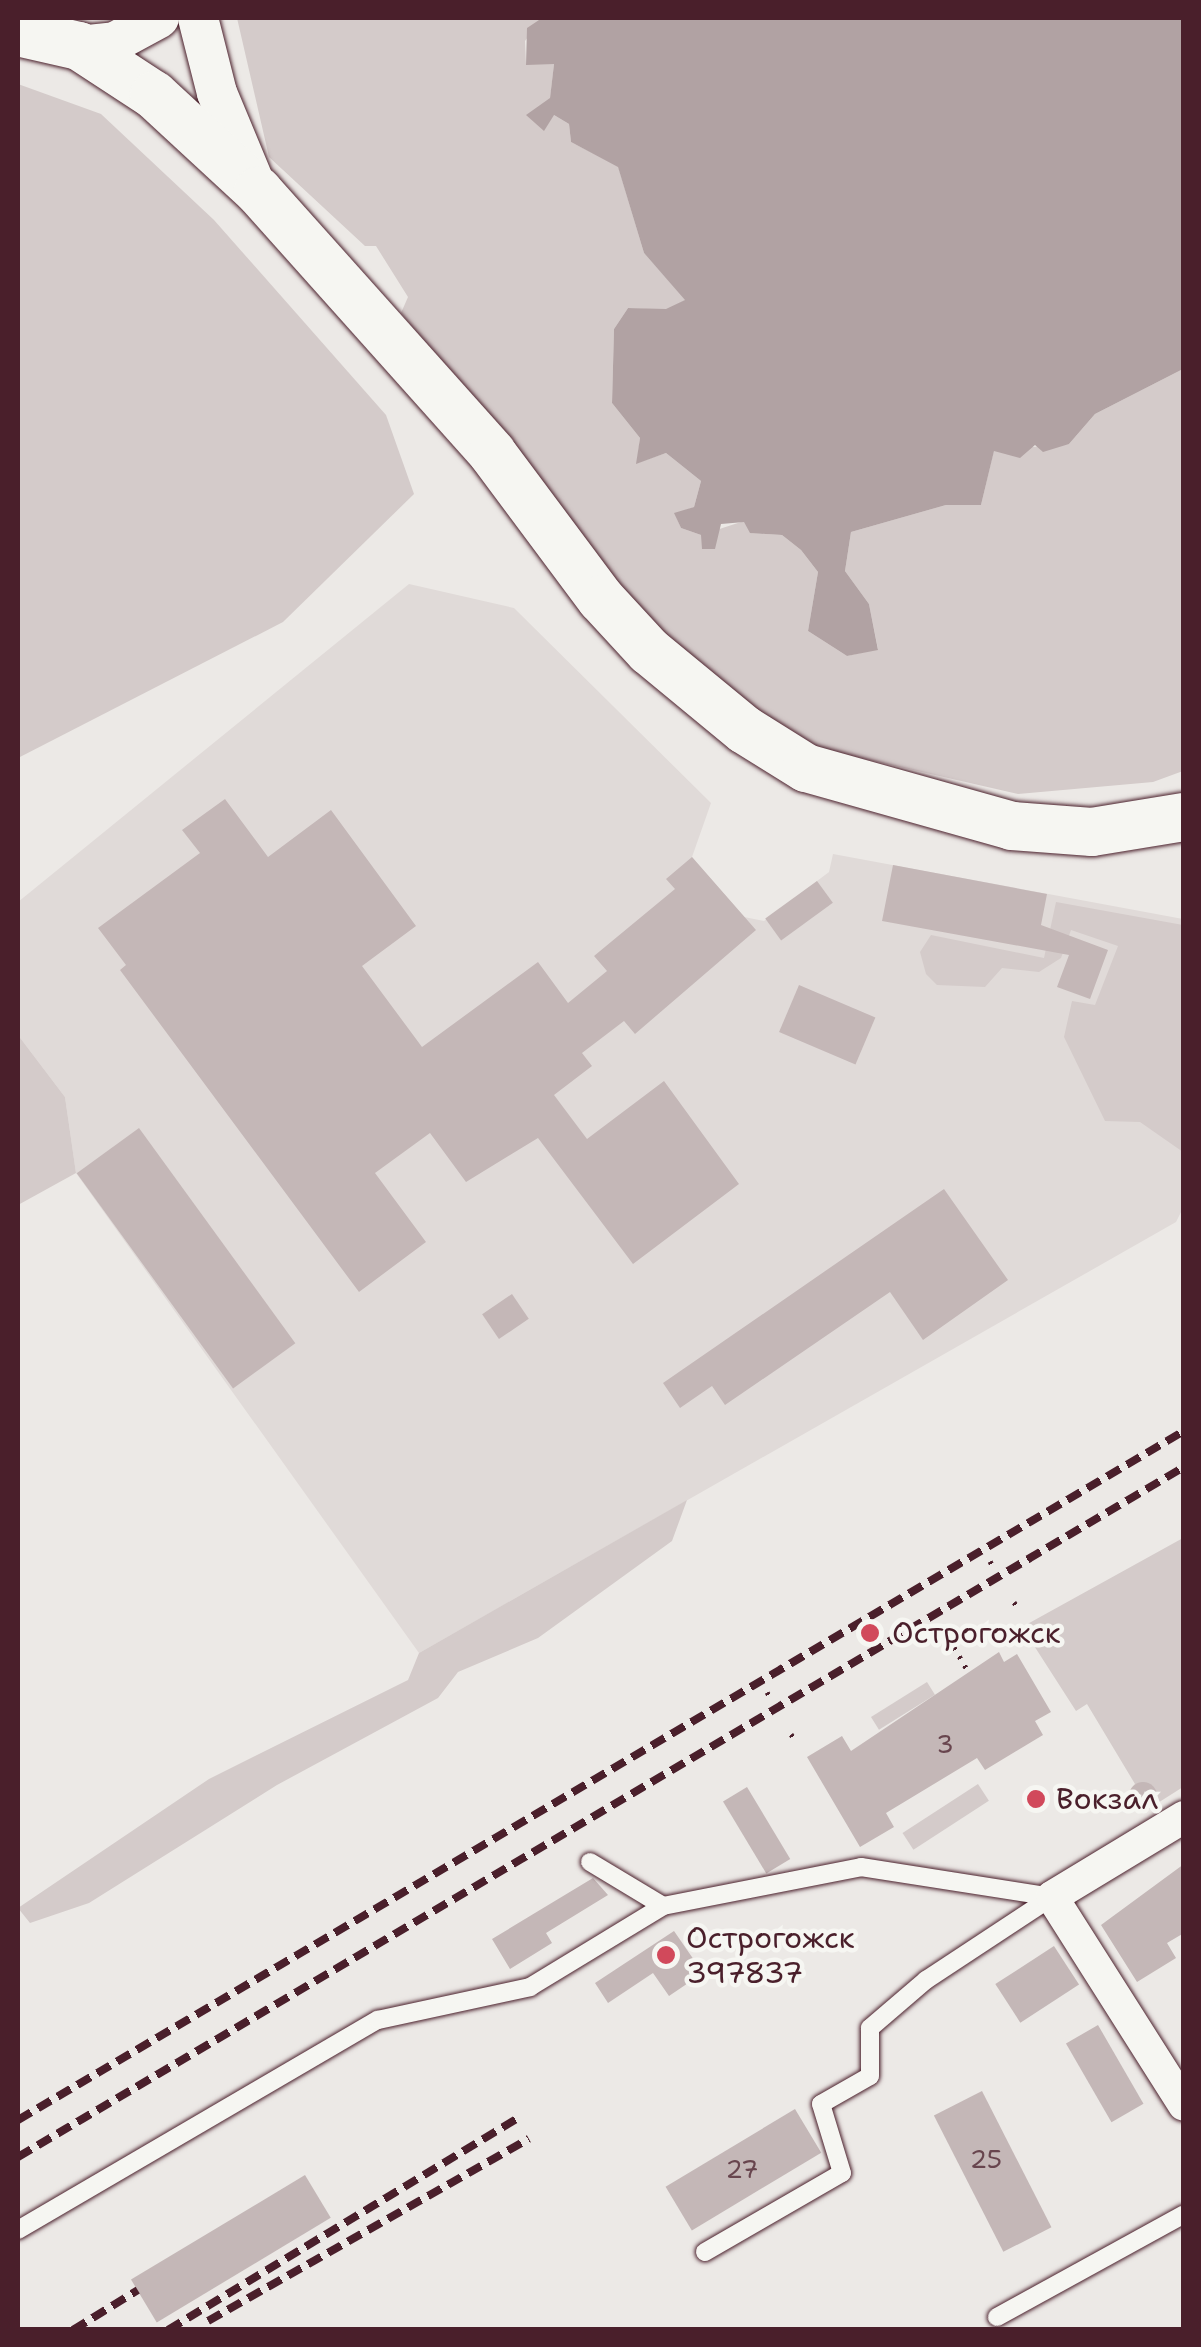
<!DOCTYPE html>
<meta charset="utf-8">
<style>
body{margin:0}
#map{position:relative;width:1201px;height:2347px;overflow:hidden;background:#ece9e6;font-family:"Shantell Sans",sans-serif}
div>[style]{position:absolute}
[style*='--x']{left:calc(var(--x)*1px);top:calc(var(--y)*1px);width:calc(var(--w)*1px);rotate:calc(var(--a)*1deg)}
.built>*{inset:0;background:#e0dad8}
.green>*{inset:0;background:#d4cbca;transform-origin:0 0}
.water>*{inset:0;background:#b1a2a3}
.building>*{inset:0;background:#c4b7b7;transform-origin:0 0}
.round{border-radius:50%}
.path>*{height:5px;margin-top:-2.5px;transform-origin:0;background:repeating-linear-gradient(90deg,#4a1f2b 0 2.5px,transparent 0 10.5px)}
.roads{filter:drop-shadow(0 0 2px #4a1f2b) drop-shadow(0 0 2px #4a1f2b)}
.service>*{height:18px;margin:-9px;padding:0 9px;transform-origin:9px;border-radius:9px;background:#f6f6f2}
.minor>*{height:32px;margin:-16px;padding:0 16px;transform-origin:16px;border-radius:16px;background:#f6f6f2}
.tertiary>*{height:40px;margin:-20px;padding:0 20px;transform-origin:20px;border-radius:20px;background:#f6f6f2}
.secondary>*{height:48px;margin:-24px;padding:0 24px;transform-origin:24px;border-radius:24px;background:#f6f6f2}
.rail>*{height:8px;margin-top:-4px;transform-origin:0;background:repeating-linear-gradient(90deg,#4a1f2b 0 15px,transparent 0 23px)}
.dots>*{width:28px;height:28px;translate:-50% -50%;box-sizing:border-box;border:5px solid #f6f6f2;border-radius:50%}
span{translate:-50% -50%;white-space:nowrap;text-align:center;line-height:1.15;-webkit-text-stroke:9px #f6f6f2;paint-order:stroke}
.number-label{font-size:25px;color:#68454e}
.number-label span{-webkit-text-stroke-width:0}
.poi-label{font-size:30px;color:#4a1f2b}
.left{translate:0 -50%;text-align:left}
.frame{position:absolute;inset:0;border:20px solid #4a1f2b;pointer-events:none}
</style>
<div id="map">
<div class="built">
<div style="clip-path:polygon(409px 584px,514px 608px,711px 803px,692px 857px,744px 917px,764px 921px,829px 872px,833px 854px,1183px 919px,1183px 1208px,1176px 1222px,419px 1653px,76px 1173px,65px 1097px,18px 1035px,18px 902px)"></div>
</div>
<div class="green">
<div style="clip-path:polygon(237px 18px,542px 18px,525px 41px,526px 64px,554px 64px,550px 99px,527px 115px,554px 115px,569px 124px,571px 142px,618px 166px,644px 253px,686px 300px,666px 310px,628px 308px,614px 329px,612px 403px,640px 438px,637px 463px,666px 453px,701px 481px,694px 507px,675px 514px,681px 528px,701px 535px,744px 521px,751px 533px,782px 535px,801px 550px,818px 572px,808px 631px,847px 656px,878px 649px,869px 604px,845px 571px,851px 532px,946px 505px,981px 505px,994px 450px,1069px 444px,1095px 414px,1183px 369px,1183px 771px,1153px 782px,1018px 794px,804px 745px,745px 707px,644px 614px,401px 313px,408px 297px,376px 246px,365px 246px,269px 157px)"></div>
<div style="clip-path:polygon(18px 84px,101px 114px,214px 220px,386px 415px,414px 494px,283px 622px,18px 758px)"></div>
<div style="clip-path:polygon(1056px 902px,1183px 925px,1183px 1152px,1140px 1122px,1105px 1121px,1064px 1037px,1072px 1001px,1095px 1005px,1118px 946px,1071px 930px,1061px 958px,1039px 972px,1002px 968px,985px 987px,937px 985px,926px 974px,920px 952px,931px 935px,1044px 958px)"></div>
<div style="clip-path:polygon(18px 1035px,65px 1097px,76px 1173px,18px 1205px)"></div>
<div style="clip-path:polygon(687px 1500px,672px 1541px,538px 1638px,458px 1672px,438px 1698px,277px 1785px,89px 1903px,30px 1923px,18px 1908px,209px 1779px,408px 1680px,419px 1653px)"></div>
<div style="clip-path:polygon(1183px 1538px,1183px 1787px,1153px 1806px,1155px 1789px,1135px 1784px,1087px 1704px,1076px 1711px,1022px 1627px)"></div>
<div style="left:927px;top:1682px;width:15px;height:66px;rotate:58deg"></div>
<div style="left:978px;top:1784px;width:20px;height:90px;rotate:57deg"></div>
</div>
<div class="water">
<div style="clip-path:polygon(542px 18px,1183px 18px,1183px 369px,1095px 414px,1069px 444px,1043px 452px,1035px 445px,1020px 458px,994px 451px,981px 505px,946px 505px,851px 532px,845px 571px,869px 604px,878px 650px,847px 656px,808px 631px,818px 572px,801px 550px,782px 535px,750px 533px,744px 522px,721px 524px,715px 549px,702px 549px,701px 535px,681px 528px,674px 513px,694px 507px,701px 481px,666px 453px,636px 464px,640px 438px,612px 403px,614px 329px,628px 308px,666px 309px,685px 300px,644px 253px,618px 167px,571px 142px,569px 124px,554px 115px,544px 131px,526px 115px,550px 98px,554px 64px,526px 65px,527px 28px)"></div>
</div>
<div class="building">
<div style="clip-path:polygon(225px 799px,268px 857px,331px 810px,416px 926px,362px 966px,422px 1047px,538px 962px,568px 1003px,607px 971px,594px 956px,675px 889px,666px 879px,692px 857px,756px 930px,635px 1034px,624px 1021px,582px 1053px,592px 1066px,554px 1095px,587px 1139px,664px 1081px,739px 1184px,633px 1264px,538px 1138px,466px 1182px,430px 1133px,375px 1173px,426px 1242px,359px 1292px,120px 970px,126px 965px,98px 928px,200px 853px,182px 830px)"></div>
<div style="clip-path:polygon(893px 865px,1047px 894px,1041px 925px,1108px 950px,1090px 999px,1057px 987px,1069px 955px,882px 921px)"></div>
<div style="left:817px;top:881px;width:27px;height:64px;rotate:54deg"></div>
<div style="left:799px;top:985px;width:83px;height:51px;rotate:23deg"></div>
<div style="left:139px;top:1128px;width:266px;height:77px;rotate:54deg"></div>
<div style="clip-path:polygon(944px 1189px,1008px 1280px,923px 1340px,890px 1292px,725px 1405px,712px 1386px,680px 1408px,663px 1383px)"></div>
<div style="left:512px;top:1294px;width:30px;height:36px;rotate:56deg"></div>
<div style="clip-path:polygon(999px 1652px,1004px 1662px,1017px 1654px,1051px 1712px,1035px 1721px,1043px 1735px,985px 1770px,977px 1758px,886px 1813px,894px 1827px,860px 1847px,807px 1757px,842px 1736px,851px 1751px)"></div>
<div class="round" style="left:1129px;top:1782px;width:28px;height:28px"></div>
<div style="left:747px;top:1787px;width:84px;height:28px;rotate:59deg"></div>
<div style="clip-path:polygon(1184px 1864px,1184px 1933px,1167px 1943px,1176px 1958px,1137px 1982px,1101px 1925px)"></div>
<div style="clip-path:polygon(593px 1878px,608px 1895px,546px 1933px,552px 1943px,510px 1969px,492px 1939px)"></div>
<div style="clip-path:polygon(674px 1931px,703px 1973px,669px 1996px,653px 1973px,608px 2003px,595px 1983px)"></div>
<div style="left:1054px;top:1946px;width:46px;height:70px;rotate:57deg"></div>
<div style="left:1098px;top:2025px;width:91px;height:37px;rotate:60deg"></div>
<div style="left:982px;top:2091px;width:153px;height:54px;rotate:63deg"></div>
<div style="left:795px;top:2109px;width:51px;height:151px;rotate:59deg"></div>
<div style="left:305px;top:2175px;width:50px;height:203px;rotate:59deg"></div>
</div>
<div class="path">
<div style="--x:990;--y:1561;--w:9;--a:63"></div>
<div style="--x:1014;--y:1602;--w:7;--a:56"></div>
<div style="--x:954;--y:1647;--w:28;--a:60"></div>
<div style="--x:767;--y:1692;--w:9;--a:58"></div>
<div style="--x:791;--y:1734;--w:7;--a:56"></div>
</div>
<div class="roads">
<div class="service">
<div style="--x:590;--y:1862;--w:85;--a:31.1"></div>
<div style="--x:18;--y:2230;--w:417;--a:-30.3"></div>
<div style="--x:378;--y:2020;--w:156;--a:-12.2"></div>
<div style="--x:530;--y:1987;--w:156;--a:-31.3"></div>
<div style="--x:663;--y:1906;--w:202;--a:-11.1"></div>
<div style="--x:861;--y:1867;--w:193;--a:8.9"></div>
<div style="--x:705;--y:2252;--w:158;--a:-30"></div>
<div style="--x:842;--y:2173;--w:72;--a:-106.9"></div>
<div style="--x:821;--y:2104;--w:56;--a:-29.7"></div>
<div style="--x:870;--y:2076;--w:48;--a:-90"></div>
<div style="--x:870;--y:2028;--w:74;--a:-40.6"></div>
<div style="--x:926;--y:1980;--w:151;--a:-33.4"></div>
<div style="--x:997;--y:2317;--w:213;--a:-28.8"></div>
</div>
<div class="minor">
<div style="--x:1184;--y:1817;--w:154;--a:148.8"></div>
<div style="--x:1052;--y:1897;--w:246;--a:57.6"></div>
</div>
<div class="tertiary">
<div style="--x:198;--y:18;--w:77;--a:75.8"></div>
<div style="--x:217;--y:93;--w:96;--a:67.4"></div>
<div style="--x:79;--y:46;--w:36;--a:-6"></div>
<div style="--x:115;--y:42;--w:50;--a:-28.6"></div>
</div>
<div class="secondary">
<div style="--x:18;--y:32;--w:63;--a:12.9"></div>
<div style="--x:79;--y:46;--w:90;--a:33.2"></div>
<div style="--x:154;--y:95;--w:142;--a:42.7"></div>
<div style="--x:258;--y:191;--w:351;--a:48.2"></div>
<div style="--x:492;--y:453;--w:182;--a:53.3"></div>
<div style="--x:601;--y:599;--w:71;--a:47.3"></div>
<div style="--x:649;--y:651;--w:124;--a:39.5"></div>
<div style="--x:745;--y:730;--w:72;--a:31.9"></div>
<div style="--x:806;--y:768;--w:214;--a:15.7"></div>
<div style="--x:1012;--y:826;--w:80;--a:4.3"></div>
<div style="--x:1092;--y:832;--w:93;--a:-9.3"></div>
</div>
</div>
<div class="rail">
<div style="--x:18;--y:2120;--w:1354;--a:-30.58"></div>
<div style="--x:18;--y:2157;--w:1355;--a:-30.62"></div>
<div style="--x:208;--y:2321;--w:369;--a:-29.6"></div>
<div style="--x:73;--y:2330;--w:76;--a:-31.6"></div>
<div style="--x:168;--y:2330;--w:407;--a:-31.2"></div>
</div>
<div class="dots">
<div style="left:870px;top:1633px;background:#d1495b"></div>
<div style="left:1036px;top:1799px;background:#d1495b"></div>
<div style="left:666px;top:1955px;background:#d1495b"></div>
</div>
<div class="number-label">
<span style="left:945px;top:1744px">3</span>
<span style="left:986px;top:2159px">25</span>
<span style="left:742px;top:2169px">27</span>
</div>
<div class="poi-label">
<span class="left" style="left:892px;top:1633px">Острогожск</span>
<span class="left" style="left:1056px;top:1799px">Вокзал</span>
<span class="left" style="left:686px;top:1955px">Острогожск<br>397837</span>
</div>
<div class="frame"></div>
</div>
